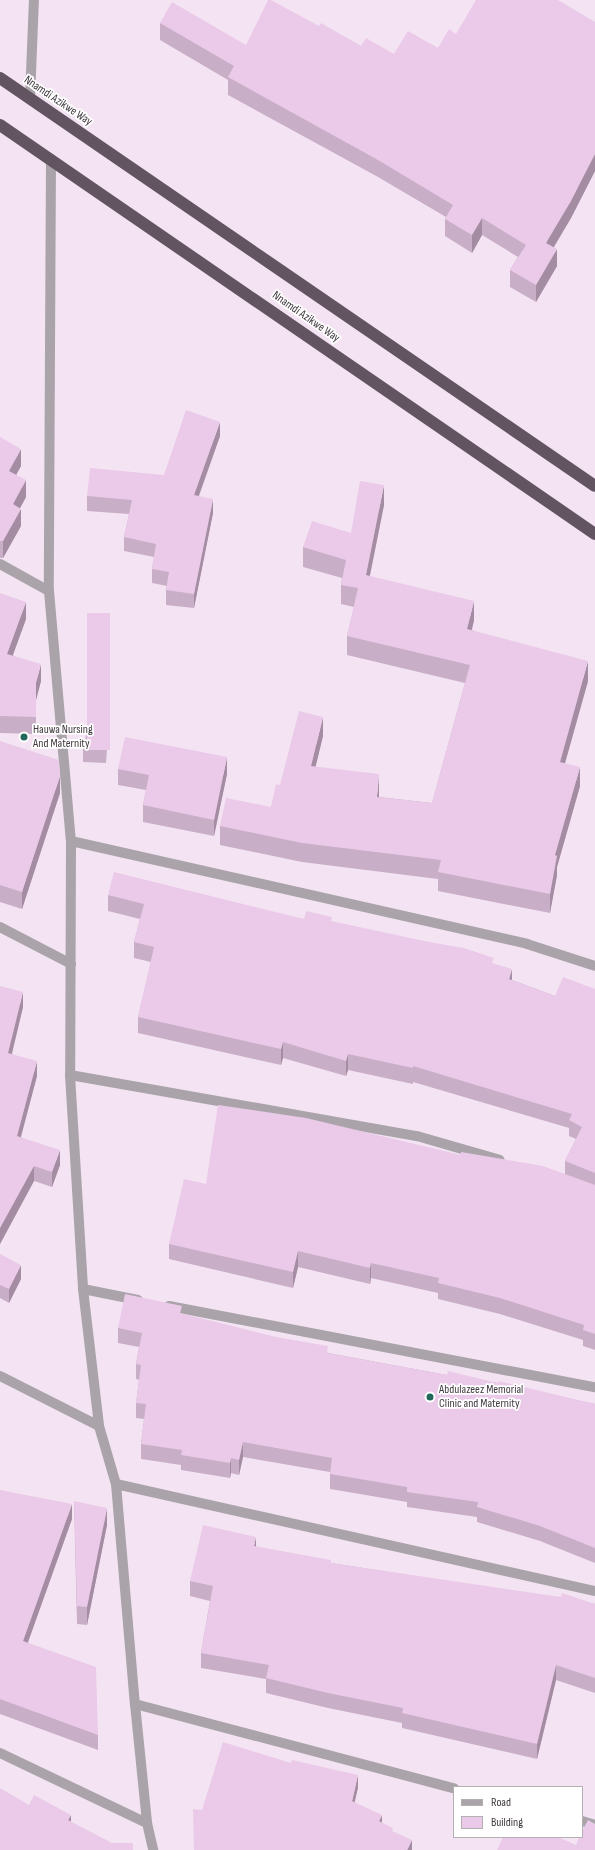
<!DOCTYPE html>
<style>
body{margin:0}
#map{position:relative;width:595px;height:1850px;overflow:hidden;background:#f4e4f3;font-family:"Sofia Sans Condensed",sans-serif}
div>[style]{position:absolute}
[style*='--x']{left:calc(var(--x)*1px);top:calc(var(--y)*1px);width:calc(var(--w)*1px);rotate:calc(var(--a)*1deg)}
.minor>*{height:10px;margin:-5px;padding:0 5px;transform-origin:5px;border-radius:5px;background:#aaa4aa}
.highway>*{height:12px;margin:-6px;padding:0 6px;transform-origin:6px;border-radius:6px;background:#625561}
.wall>*{inset:0;background:#c9aec8}
.shaded-wall>*{inset:0;background:#a48da2}
.building>*{inset:0;background:#eacae8;transform-origin:0 0}
.dots>*{width:11px;height:11px;translate:-50% -50%;box-sizing:border-box;border:2px solid #fff;border-radius:50%}
span{translate:-50% -50%;white-space:nowrap;text-align:center;line-height:1.15;-webkit-text-stroke:3.5px #fff;paint-order:stroke}
.street-label{font-size:12px;color:#40393f}
.poi-label{font-size:12px;color:#40393f}
.left{translate:0 -50%;text-align:left}
.legend{position:absolute;left:453px;top:1786px;width:130px;height:52px;box-sizing:border-box;background:#fff;border:1px solid #b3b0b2;margin:0;padding:5px 7px;list-style:none;font-size:12px;color:#40393f}
.legend li{display:flex;align-items:center;gap:8px;height:20px}
.legend b{width:20px;border:1px solid #b3b0b2}
</style>
<div id="map">
<div class="minor">
<div style="--x:30;--y:98;--w:98;--a:-87.7"></div>
<div style="--x:51;--y:159;--w:432;--a:90.3"></div>
<div style="--x:49;--y:591;--w:251;--a:85"></div>
<div style="--x:71;--y:841;--w:234;--a:90.2"></div>
<div style="--x:70;--y:1075;--w:214;--a:86.5"></div>
<div style="--x:83;--y:1289;--w:138;--a:83.3"></div>
<div style="--x:99;--y:1426;--w:60;--a:73.7"></div>
<div style="--x:116;--y:1484;--w:221;--a:85.1"></div>
<div style="--x:135;--y:1704;--w:120;--a:84.2"></div>
<div style="--x:147;--y:1823;--w:28;--a:77"></div>
<div style="--x:0;--y:564;--w:56;--a:28.9"></div>
<div style="--x:71;--y:841;--w:467;--a:12.7"></div>
<div style="--x:527;--y:944;--w:71;--a:17.9"></div>
<div style="--x:0;--y:927;--w:80;--a:27.5"></div>
<div style="--x:70;--y:1075;--w:352;--a:10"></div>
<div style="--x:417;--y:1136;--w:86;--a:16.1"></div>
<div style="--x:83;--y:1289;--w:56;--a:11.3"></div>
<div style="--x:169;--y:1306;--w:434;--a:10.8"></div>
<div style="--x:0;--y:1376;--w:111;--a:26.8"></div>
<div style="--x:116;--y:1484;--w:491;--a:12.6"></div>
<div style="--x:135;--y:1704;--w:330;--a:14.8"></div>
<div style="--x:0;--y:1753;--w:163;--a:25.5"></div>
<div style="--x:582;--y:1821;--w:14;--a:17"></div>
</div>
<div class="highway">
<div style="--x:0;--y:78;--w:721;--a:34.44"></div>
<div style="--x:0;--y:125;--w:722;--a:34.5"></div>
</div>
<div class="wall">
<div style="clip-path:polygon(595px 22px,595px 171px,571px 218px,554px 247px,557px 266px,536px 302px,510px 287px,510px 270px,518px 257px,482px 235px,472px 253px,445px 236px,445px 219px,446px 217px,378px 177px,228px 95px,228px 80px,160px 40px,160px 23px,246px 45px,319px 26px,361px 46px,394px 54px,438px 48px,456px 34px)"></div>
<div style="clip-path:polygon(220px 436px,199px 496px,213px 513px,194px 608px,166px 605px,166px 590px,167px 586px,152px 583px,152px 569px,154px 557px,124px 551px,124px 537px,129px 514px,87px 511px,87px 496px,164px 475px)"></div>
<div style="clip-path:polygon(0 437px,21px 466px,16px 475px,26px 497px,20px 508px,21px 526px,3px 558px,0 558px)"></div>
<div style="clip-path:polygon(384px 505px,370px 576px,474px 620px,472px 630px,588px 681px,565px 763px,580px 786px,557px 867px,557px 875px,550px 913px,438px 891px,438px 879px,302px 862px,220px 845px,220px 826px,271px 807px,280px 785px,323px 736px,315px 767px,379px 794px,379px 797px,432px 803px,465px 683px,347px 655px,347px 636px,354px 607px,341px 604px,341px 585px,342px 578px,303px 567px,303px 547px,351px 533px)"></div>
<div style="clip-path:polygon(0 593px,26px 619px,13px 655px,41px 681px,36px 700px,36px 734px,0 733px)"></div>
<div style="clip-path:polygon(110px 625px,106px 763px,83px 762px,83px 750px)"></div>
<div style="clip-path:polygon(0 741px,60px 793px,22px 909px,0 902px)"></div>
<div style="clip-path:polygon(118px 769px,227px 774px,214px 836px,143px 822px,143px 805px,146px 790px,118px 785px)"></div>
<div style="clip-path:polygon(108px 895px,304px 919px,332px 922px,494px 964px,512px 980px,555px 996px,595px 989px,595px 1350px,583px 1346px,583px 1340px,500px 1314px,438px 1299px,438px 1293px,371px 1278px,370px 1284px,298px 1267px,293px 1288px,169px 1259px,169px 1244px,206px 1184px,461px 1155px,565px 1174px,565px 1161px,576px 1139px,569px 1136px,569px 1128px,413px 1082px,413px 1084px,348px 1070px,346px 1076px,283px 1058px,281px 1065px,138px 1033px,138px 1017px,151px 962px,134px 958px,134px 942px,140px 919px,108px 911px)"></div>
<div style="clip-path:polygon(0 986px,23px 1007px,12px 1054px,37px 1076px,21px 1137px,60px 1165px,52px 1187px,34px 1181px,0 1244px)"></div>
<div style="clip-path:polygon(0 1254px,21px 1279px,9px 1303px,0 1298px)"></div>
<div style="clip-path:polygon(182px 1314px,328px 1353px,447px 1375px,498px 1383px,595px 1404px,595px 1563px,540px 1541px,477px 1522px,477px 1517px,407px 1507px,407px 1502px,330px 1489px,330px 1472px,243px 1457px,239px 1475px,231px 1473px,230px 1478px,181px 1470px,181px 1465px,141px 1459px,141px 1444px,144px 1419px,136px 1418px,136px 1403px,139px 1380px,136px 1379px,136px 1364px,139px 1347px,118px 1343px,118px 1328px)"></div>
<div style="clip-path:polygon(0 1490px,72px 1519px,28px 1642px,98px 1735px,98px 1750px,0 1714px)"></div>
<div style="clip-path:polygon(74px 1501px,107px 1525px,87px 1625px,77px 1624px)"></div>
<div style="clip-path:polygon(256px 1547px,331px 1563px,595px 1604px,595px 1693px,556px 1680px,537px 1759px,402px 1728px,402px 1723px,328px 1708px,266px 1693px,266px 1679px,201px 1668px,201px 1653px,210px 1601px,190px 1596px,190px 1581px)"></div>
</div>
<div class="shaded-wall">
<div style="clip-path:polygon(595px 154px,595px 171px,571px 218px,546px 260px,546px 243px)"></div>
<div style="clip-path:polygon(482px 218px,482px 235px,472px 253px,472px 235px)"></div>
<div style="clip-path:polygon(557px 249px,557px 266px,536px 302px,536px 285px)"></div>
<div style="clip-path:polygon(220px 422px,220px 436px,194px 509px,194px 495px)"></div>
<div style="clip-path:polygon(21px 449px,21px 466px,9px 488px,9px 471px)"></div>
<div style="clip-path:polygon(26px 480px,26px 497px,13px 521px,13px 504px)"></div>
<div style="clip-path:polygon(384px 485px,384px 505px,366px 594px,366px 575px)"></div>
<div style="clip-path:polygon(213px 499px,213px 513px,194px 608px,194px 594px)"></div>
<div style="clip-path:polygon(21px 509px,21px 526px,3px 558px,3px 541px)"></div>
<div style="clip-path:polygon(474px 601px,474px 620px,467px 649px,467px 629px)"></div>
<div style="clip-path:polygon(26px 602px,26px 619px,7px 671px,7px 654px)"></div>
<div style="clip-path:polygon(110px 613px,110px 625px,106px 763px,106px 751px)"></div>
<div style="clip-path:polygon(588px 661px,588px 681px,560px 781px,560px 762px)"></div>
<div style="clip-path:polygon(41px 664px,41px 681px,36px 700px,36px 734px,36px 683px)"></div>
<div style="clip-path:polygon(323px 717px,323px 736px,311px 786px,311px 766px)"></div>
<div style="clip-path:polygon(227px 757px,227px 774px,214px 836px,214px 820px)"></div>
<div style="clip-path:polygon(580px 767px,580px 786px,557px 867px,557px 875px,550px 913px,550px 894px,555px 855px)"></div>
<div style="clip-path:polygon(379px 774px,379px 794px,377px 816px,377px 797px)"></div>
<div style="clip-path:polygon(60px 776px,60px 793px,22px 909px,22px 892px)"></div>
<div style="clip-path:polygon(512px 969px,512px 985px,509px 979px)"></div>
<div style="clip-path:polygon(23px 992px,23px 1007px,8px 1069px,8px 1053px)"></div>
<div style="clip-path:polygon(283px 1042px,283px 1058px,281px 1065px,281px 1049px)"></div>
<div style="clip-path:polygon(348px 1054px,348px 1070px,346px 1076px,346px 1061px)"></div>
<div style="clip-path:polygon(37px 1061px,37px 1076px,17px 1151px,17px 1136px)"></div>
<div style="clip-path:polygon(60px 1150px,60px 1165px,52px 1187px,52px 1172px)"></div>
<div style="clip-path:polygon(34px 1166px,34px 1181px,0 1244px,0 1228px)"></div>
<div style="clip-path:polygon(298px 1251px,298px 1267px,293px 1288px,293px 1272px)"></div>
<div style="clip-path:polygon(371px 1263px,371px 1278px,370px 1284px,370px 1268px)"></div>
<div style="clip-path:polygon(21px 1265px,21px 1279px,9px 1303px,9px 1289px)"></div>
<div style="clip-path:polygon(243px 1442px,243px 1457px,239px 1475px,239px 1460px)"></div>
<div style="clip-path:polygon(231px 1458px,231px 1473px,230px 1478px,230px 1463px)"></div>
<div style="clip-path:polygon(72px 1504px,72px 1519px,23px 1656px,23px 1641px)"></div>
<div style="clip-path:polygon(107px 1508px,107px 1525px,87px 1625px,87px 1607px)"></div>
<div style="clip-path:polygon(256px 1537px,256px 1552px,254px 1546px)"></div>
<div style="clip-path:polygon(556px 1665px,556px 1680px,537px 1759px,537px 1744px)"></div>
<div style="clip-path:polygon(358px 1775px,358px 1788px,352px 1814px,352px 1801px)"></div>
<div style="clip-path:polygon(71px 1815px,71px 1829px,68px 1820px)"></div>
<div style="clip-path:polygon(382px 1815px,382px 1828px,379px 1821px)"></div>
<div style="clip-path:polygon(412px 1840px,412px 1850px,407px 1850px)"></div>
</div>
<div class="building">
<div style="clip-path:polygon(268px 0,271px 0,319px 26px,321px 23px,361px 46px,366px 38px,394px 54px,408px 31px,438px 48px,449px 29px,456px 34px,476px 0,558px 0,595px 22px,595px 154px,571px 201px,546px 243px,557px 249px,536px 285px,510px 270px,526px 245px,482px 218px,472px 235px,445px 219px,453px 205px,378px 160px,228px 77px,234px 66px,160px 23px,172px 2px,246px 45px)"></div>
<div style="clip-path:polygon(186px 410px,220px 422px,194px 495px,213px 499px,194px 594px,166px 590px,169px 572px,152px 569px,156px 544px,124px 537px,132px 500px,87px 496px,90px 468px,164px 475px)"></div>
<div style="clip-path:polygon(0 437px,21px 449px,9px 471px,26px 480px,13px 504px,21px 509px,3px 541px,0 541px)"></div>
<div style="clip-path:polygon(360px 481px,384px 485px,366px 575px,474px 601px,467px 629px,588px 661px,560px 762px,580px 767px,555px 855px,557px 856px,550px 894px,438px 872px,441px 860px,302px 843px,220px 826px,226px 798px,271px 807px,276px 784px,280px 785px,299px 711px,323px 717px,311px 766px,379px 774px,377px 797px,432px 803px,470px 665px,347px 636px,358px 588px,341px 585px,346px 560px,303px 547px,312px 521px,351px 533px)"></div>
<div style="clip-path:polygon(0 593px,26px 602px,7px 654px,41px 664px,36px 683px,36px 717px,0 716px)"></div>
<div style="left:87px;top:613px;width:23px;height:137px"></div>
<div style="clip-path:polygon(125px 737px,227px 757px,214px 820px,143px 805px,149px 775px,118px 769px)"></div>
<div style="clip-path:polygon(0 741px,59px 760px,60px 776px,22px 892px,0 885px)"></div>
<div style="clip-path:polygon(114px 872px,304px 919px,306px 911px,332px 917px,331px 921px,429px 942px,464px 948px,494px 958px,492px 963px,512px 969px,509px 979px,555px 996px,563px 977px,595px 989px,595px 1173px,565px 1161px,582px 1127px,569px 1120px,572px 1114px,413px 1066px,413px 1068px,348px 1054px,346px 1061px,283px 1042px,281px 1049px,138px 1017px,154px 947px,134px 942px,144px 904px,108px 895px)"></div>
<div style="clip-path:polygon(0 986px,23px 992px,8px 1053px,37px 1061px,17px 1136px,60px 1150px,52px 1172px,34px 1166px,0 1228px)"></div>
<div style="clip-path:polygon(218px 1105px,306px 1118px,461px 1155px,461px 1152px,543px 1166px,595px 1185px,595px 1334px,583px 1330px,584px 1325px,500px 1298px,438px 1283px,439px 1278px,371px 1263px,370px 1268px,298px 1251px,293px 1272px,169px 1244px,184px 1179px,206px 1184px)"></div>
<div style="clip-path:polygon(0 1254px,21px 1265px,9px 1289px,0 1285px)"></div>
<div style="clip-path:polygon(125px 1294px,182px 1306px,180px 1313px,276px 1337px,328px 1346px,327px 1353px,447px 1375px,448px 1371px,498px 1383px,499px 1381px,595px 1404px,595px 1548px,540px 1526px,477px 1507px,478px 1502px,407px 1492px,407px 1487px,330px 1474px,332px 1458px,243px 1442px,239px 1460px,231px 1458px,230px 1463px,181px 1455px,182px 1450px,141px 1444px,146px 1404px,136px 1403px,141px 1365px,136px 1364px,142px 1333px,118px 1328px)"></div>
<div style="clip-path:polygon(0 1490px,72px 1504px,23px 1641px,96px 1667px,98px 1735px,0 1699px)"></div>
<div style="clip-path:polygon(74px 1501px,107px 1508px,87px 1607px,77px 1606px)"></div>
<div style="clip-path:polygon(203px 1525px,256px 1537px,254px 1546px,331px 1560px,331px 1563px,561px 1597px,562px 1593px,595px 1604px,595px 1678px,556px 1665px,537px 1744px,402px 1713px,403px 1708px,328px 1693px,266px 1678px,269px 1665px,201px 1653px,213px 1586px,190px 1581px)"></div>
<div style="clip-path:polygon(223px 1742px,291px 1763px,292px 1760px,358px 1775px,352px 1801px,382px 1815px,379px 1821px,393px 1828px,392px 1831px,412px 1840px,407px 1850px,194px 1850px,193px 1809px,202px 1810px)"></div>
<div style="clip-path:polygon(0 1788px,29px 1805px,34px 1795px,71px 1815px,68px 1820px,112px 1843px,133px 1843px,133px 1850px,0 1850px)"></div>
<div style="clip-path:polygon(588px 1820px,595px 1824px,595px 1850px,497px 1850px,503px 1837px,558px 1837px,576px 1845px,579px 1837px,582px 1837px,582px 1831px)"></div>
</div>
<div class="dots">
<div style="left:24px;top:737px;background:#22675b"></div>
<div style="left:430px;top:1397px;background:#22675b"></div>
</div>
<div class="street-label">
<span style="left:58px;top:101px;rotate:34deg">Nnamdi Azikwe Way</span>
<span style="left:306px;top:317px;rotate:35deg">Nnamdi Azikwe Way</span>
</div>
<div class="poi-label">
<span class="left" style="left:33px;top:737px">Hauwa Nursing<br>And Maternity</span>
<span class="left" style="left:439px;top:1397px">Abdulazeez Memorial<br>Clinic and Maternity</span>
</div>
<ul class="legend">
<li><b style="height:5px;background:#aaa4aa"></b>Road</li>
<li><b style="height:11px;background:#eacae8"></b>Building</li>
</ul>
</div>
